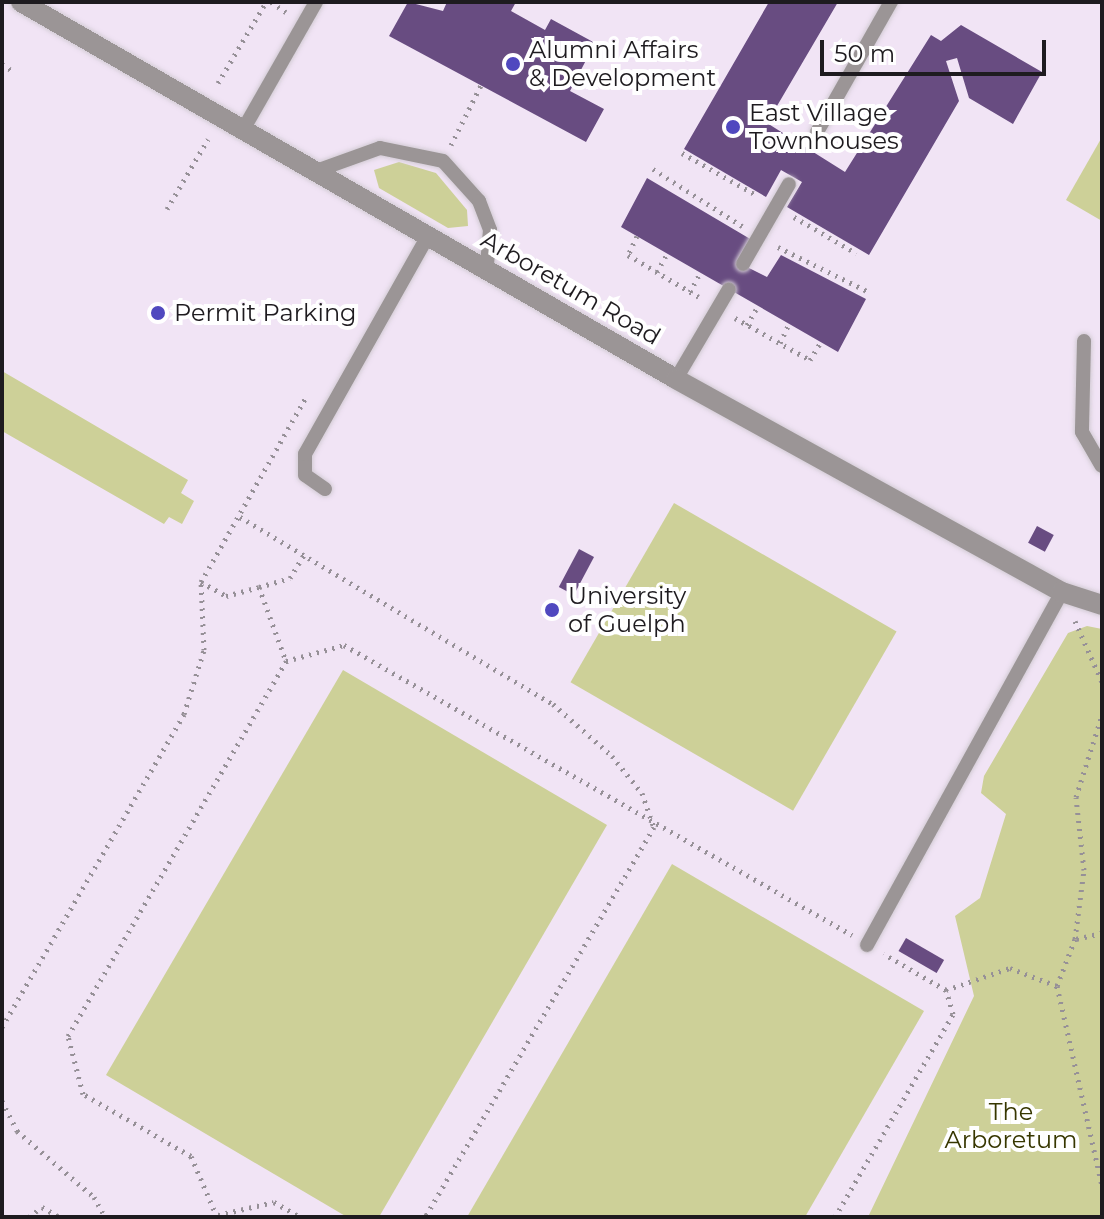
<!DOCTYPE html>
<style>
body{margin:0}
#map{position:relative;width:1104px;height:1219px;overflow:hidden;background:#f6eef8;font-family:Montserrat,sans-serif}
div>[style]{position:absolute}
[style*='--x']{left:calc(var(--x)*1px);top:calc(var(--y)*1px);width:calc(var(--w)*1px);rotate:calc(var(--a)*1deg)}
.built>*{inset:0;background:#f1e4f5;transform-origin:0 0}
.green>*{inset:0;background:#cdd098;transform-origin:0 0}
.building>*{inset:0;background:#684c81;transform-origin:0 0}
.path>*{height:5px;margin-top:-2.5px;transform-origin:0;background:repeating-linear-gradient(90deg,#969097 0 2px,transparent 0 8px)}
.roads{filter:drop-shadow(0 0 2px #d3ccd5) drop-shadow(0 0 2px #d3ccd5)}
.lane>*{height:14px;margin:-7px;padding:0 7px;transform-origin:7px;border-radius:7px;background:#9b9596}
.street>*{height:20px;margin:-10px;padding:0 10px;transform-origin:10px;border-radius:10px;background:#9b9596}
.dots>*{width:22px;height:22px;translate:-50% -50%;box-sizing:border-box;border:4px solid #fff;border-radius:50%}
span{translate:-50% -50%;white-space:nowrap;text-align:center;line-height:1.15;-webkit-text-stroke:8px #fff;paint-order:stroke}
.poi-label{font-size:24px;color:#1e1b1f}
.left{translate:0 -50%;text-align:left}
.street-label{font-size:24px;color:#1e1b1f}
.park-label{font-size:24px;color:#373700}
.frame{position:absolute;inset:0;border:4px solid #1e1b1f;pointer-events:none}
.scale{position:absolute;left:820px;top:40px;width:226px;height:36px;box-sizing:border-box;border:4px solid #1e1b1f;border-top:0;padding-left:10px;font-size:24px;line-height:28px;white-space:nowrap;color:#1e1b1f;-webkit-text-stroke:6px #fff;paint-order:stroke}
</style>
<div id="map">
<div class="built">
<div style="left:2px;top:2px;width:1100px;height:1215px"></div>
</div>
<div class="green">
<div style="clip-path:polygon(1102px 137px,1102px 221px,1066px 200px)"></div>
<div style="clip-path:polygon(399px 162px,436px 173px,467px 210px,468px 226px,448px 228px,379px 188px,374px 170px)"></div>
<div style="clip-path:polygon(2px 371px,188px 480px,181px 493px,194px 501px,182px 524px,169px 517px,164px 524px,2px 431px)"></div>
<div style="left:674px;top:503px;width:257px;height:207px;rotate:30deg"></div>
<div style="clip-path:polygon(1087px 626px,1102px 629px,1102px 1217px,868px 1217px,974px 996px,955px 916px,980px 898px,1006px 814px,981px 793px,984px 776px,1068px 633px)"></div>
<div style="clip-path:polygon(343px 670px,607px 825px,379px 1217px,347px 1217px,106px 1075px)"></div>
<div style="clip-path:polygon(672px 864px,924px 1011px,805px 1217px,467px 1217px)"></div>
</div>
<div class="building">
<div style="clip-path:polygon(408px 2px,443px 11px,447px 2px,516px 2px,511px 11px,545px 30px,551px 19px,595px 43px,570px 91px,604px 109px,586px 142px,389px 36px)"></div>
<div style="clip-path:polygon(769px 2px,838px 2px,767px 123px,845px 172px,931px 35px,941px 41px,961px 25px,1042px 72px,1013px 124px,969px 98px,957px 58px,946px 61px,959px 101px,869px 255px,787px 207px,802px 182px,781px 170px,766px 197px,684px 149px)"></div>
<div style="clip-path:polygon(647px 178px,757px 243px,749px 268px,767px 277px,781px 255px,866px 299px,838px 352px,621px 227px)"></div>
<div style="left:1037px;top:526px;width:19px;height:19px;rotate:28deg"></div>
<div style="left:579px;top:549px;width:17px;height:43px;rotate:28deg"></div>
<div style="left:906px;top:938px;width:44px;height:15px;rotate:30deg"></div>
</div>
<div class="path">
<div style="--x:271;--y:2;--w:18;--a:34"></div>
<div style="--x:2;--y:64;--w:11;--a:34"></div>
<div style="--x:218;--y:83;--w:94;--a:-59.3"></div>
<div style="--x:451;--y:145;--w:67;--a:-63.4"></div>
<div style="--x:682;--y:153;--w:87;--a:29.5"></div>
<div style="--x:653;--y:169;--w:106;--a:32.6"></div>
<div style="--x:167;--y:209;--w:81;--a:-59.6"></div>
<div style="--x:794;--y:217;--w:72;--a:30.1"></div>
<div style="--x:637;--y:236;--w:21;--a:115"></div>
<div style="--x:628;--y:255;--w:82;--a:30.6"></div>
<div style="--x:778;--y:247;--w:102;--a:26.3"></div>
<div style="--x:657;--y:272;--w:21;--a:-61"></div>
<div style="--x:690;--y:292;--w:21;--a:-62"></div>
<div style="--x:735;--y:318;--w:86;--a:29.2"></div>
<div style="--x:810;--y:360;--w:21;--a:-59"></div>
<div style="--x:747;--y:325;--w:22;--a:-60"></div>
<div style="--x:780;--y:343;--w:21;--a:-65"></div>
<div style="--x:240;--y:517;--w:365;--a:30.9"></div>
<div style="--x:553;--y:704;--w:79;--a:41.4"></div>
<div style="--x:612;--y:756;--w:48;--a:51"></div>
<div style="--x:642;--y:793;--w:36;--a:71"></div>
<div style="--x:654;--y:827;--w:452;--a:120.4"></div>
<div style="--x:201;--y:582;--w:29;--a:29"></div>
<div style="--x:226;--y:596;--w:34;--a:-15"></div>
<div style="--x:259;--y:587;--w:32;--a:-16"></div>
<div style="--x:290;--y:578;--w:27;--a:-59"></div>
<div style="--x:259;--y:587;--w:79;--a:70"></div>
<div style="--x:1075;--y:621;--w:67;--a:66.1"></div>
<div style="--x:1102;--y:933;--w:28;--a:167"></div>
<div style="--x:1075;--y:939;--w:50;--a:111"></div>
<div style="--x:1057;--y:986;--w:204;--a:77.3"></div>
<div style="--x:1075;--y:939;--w:70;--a:-82.6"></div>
<div style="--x:1084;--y:870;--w:73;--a:-96.3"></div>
<div style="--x:1076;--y:797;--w:86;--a:-72.4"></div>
<div style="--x:946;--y:990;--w:68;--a:-19"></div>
<div style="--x:1010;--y:968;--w:50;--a:21"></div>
<div style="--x:2;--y:1027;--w:362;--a:-59.8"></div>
<div style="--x:184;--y:714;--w:67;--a:-72.6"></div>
<div style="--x:204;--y:650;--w:68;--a:-92.5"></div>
<div style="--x:201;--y:582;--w:213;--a:-60.4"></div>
<div style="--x:2;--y:1101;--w:34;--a:63"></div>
<div style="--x:17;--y:1131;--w:101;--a:40.6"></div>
<div style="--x:94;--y:1197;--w:23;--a:61"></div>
<div style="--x:218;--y:1215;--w:57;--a:-13.1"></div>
<div style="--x:274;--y:1202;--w:30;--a:30"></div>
<div style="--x:29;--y:1217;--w:16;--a:-38"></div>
<div style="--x:42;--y:1207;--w:20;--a:30"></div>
<div style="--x:217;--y:1217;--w:66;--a:-113.1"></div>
<div style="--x:191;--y:1156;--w:125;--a:-150.1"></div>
<div style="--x:83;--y:1094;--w:60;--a:-104.5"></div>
<div style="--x:68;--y:1036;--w:434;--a:-59.8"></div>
<div style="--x:286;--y:661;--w:60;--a:-15.4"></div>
<div style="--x:344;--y:645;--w:585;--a:29.72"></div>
<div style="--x:835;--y:1217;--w:235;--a:-59.8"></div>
<div style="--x:953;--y:1014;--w:25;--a:-106"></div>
<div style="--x:946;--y:990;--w:72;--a:-149.9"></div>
</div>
<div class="roads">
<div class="lane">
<div style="--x:243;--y:130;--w:147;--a:-60.3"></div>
<div style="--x:817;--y:132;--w:150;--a:-60.4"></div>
<div style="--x:316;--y:171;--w:68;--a:-19.8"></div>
<div style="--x:380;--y:148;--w:64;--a:11.7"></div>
<div style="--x:443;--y:161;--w:54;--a:48"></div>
<div style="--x:479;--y:201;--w:31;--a:69"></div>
<div style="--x:490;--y:230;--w:37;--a:95"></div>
<div style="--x:743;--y:264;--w:92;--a:-60.1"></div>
<div style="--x:1084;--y:341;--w:91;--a:91.3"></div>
<div style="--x:1082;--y:432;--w:39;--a:60"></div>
<div style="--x:676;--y:379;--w:104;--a:-59.5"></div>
<div style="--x:325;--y:489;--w:24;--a:-145"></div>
<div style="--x:305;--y:475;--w:21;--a:-90"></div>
<div style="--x:305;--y:454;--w:250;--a:-60.6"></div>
<div style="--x:867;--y:945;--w:403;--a:-61.1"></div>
</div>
<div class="street">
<div style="--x:21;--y:2;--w:756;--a:29.92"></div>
<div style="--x:676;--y:379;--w:441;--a:28.9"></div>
<div style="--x:1062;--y:592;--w:42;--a:18"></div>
</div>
</div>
<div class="dots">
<div style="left:513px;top:64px;background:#5048bf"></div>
<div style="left:733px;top:127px;background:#5048bf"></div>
<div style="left:158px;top:313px;background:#5048bf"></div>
<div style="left:552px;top:610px;background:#5048bf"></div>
</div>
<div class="poi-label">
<span class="left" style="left:529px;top:64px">Alumni Affairs<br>&amp; Development</span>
<span class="left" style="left:749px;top:127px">East Village<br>Townhouses</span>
<span class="left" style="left:174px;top:313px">Permit Parking</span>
<span class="left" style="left:568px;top:610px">University<br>of Guelph</span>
</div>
<div class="street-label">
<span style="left:571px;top:288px;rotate:30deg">Arboretum Road</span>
</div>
<div class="park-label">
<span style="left:1011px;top:1126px">The<br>Arboretum</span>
</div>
<div class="frame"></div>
<div class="scale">50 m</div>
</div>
